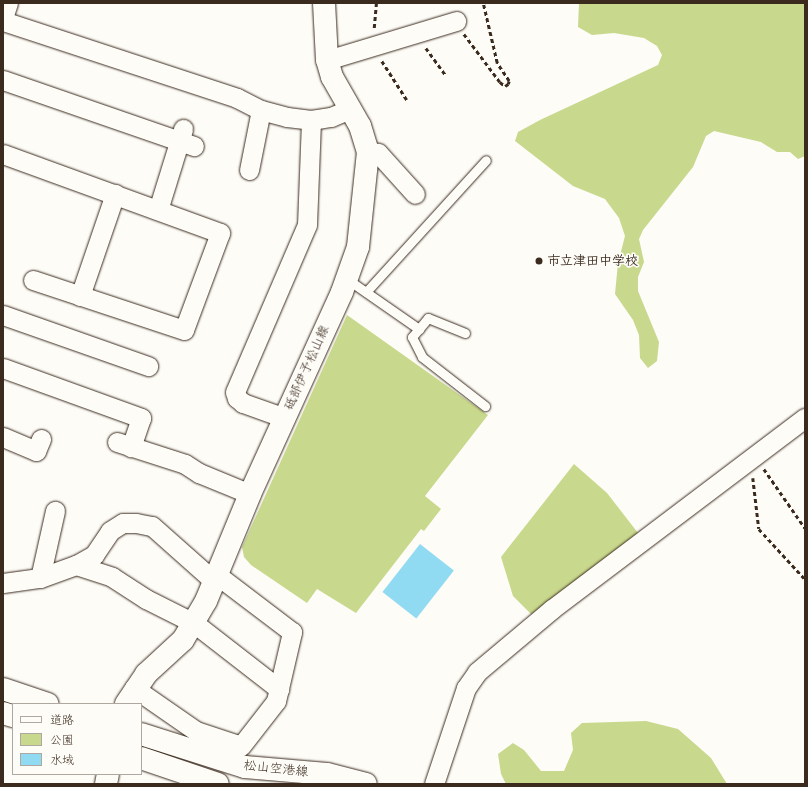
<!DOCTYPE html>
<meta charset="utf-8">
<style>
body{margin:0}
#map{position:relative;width:808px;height:787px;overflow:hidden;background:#fdfcf7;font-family:Pangolin,"Klee One",sans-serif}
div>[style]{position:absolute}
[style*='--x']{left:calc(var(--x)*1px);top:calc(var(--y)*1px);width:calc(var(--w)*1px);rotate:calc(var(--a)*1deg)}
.green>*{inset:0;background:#c8d88c}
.water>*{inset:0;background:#91dbf2;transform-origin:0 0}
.path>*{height:2.5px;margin-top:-1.25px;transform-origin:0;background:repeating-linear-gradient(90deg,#3b2a1e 0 4px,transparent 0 7px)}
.roads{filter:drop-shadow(0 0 1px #3b2a1e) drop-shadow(0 0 1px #3b2a1e)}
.service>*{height:9px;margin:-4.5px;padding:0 4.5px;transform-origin:4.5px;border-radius:4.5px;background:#fdfcf7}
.minor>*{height:19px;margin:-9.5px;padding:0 9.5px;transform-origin:9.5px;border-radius:9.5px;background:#fdfcf7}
.secondary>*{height:22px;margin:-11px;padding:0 11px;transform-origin:11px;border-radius:11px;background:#fdfcf7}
.primary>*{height:22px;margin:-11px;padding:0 11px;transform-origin:11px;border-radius:11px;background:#fdfcf7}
.dots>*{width:11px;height:11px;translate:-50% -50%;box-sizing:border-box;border:2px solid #fdfcf7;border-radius:50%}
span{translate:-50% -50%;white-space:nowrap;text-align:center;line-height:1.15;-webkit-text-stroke:3.5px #fdfcf7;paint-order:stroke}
.poi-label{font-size:13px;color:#3b2a1e;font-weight:700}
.left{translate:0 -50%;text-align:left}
.street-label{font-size:13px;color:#3b2a1e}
.frame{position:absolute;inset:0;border:4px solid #3b2a1e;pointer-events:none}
.legend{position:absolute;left:12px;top:703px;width:130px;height:72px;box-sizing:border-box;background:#fdfcf7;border:1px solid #afa8a0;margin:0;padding:5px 7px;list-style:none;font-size:12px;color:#3b2a1e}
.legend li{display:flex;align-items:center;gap:8px;height:20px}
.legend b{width:20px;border:1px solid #afa8a0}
</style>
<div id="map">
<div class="green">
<div style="clip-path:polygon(579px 3px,805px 3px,805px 156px,798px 159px,790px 152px,777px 152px,761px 142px,714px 131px,706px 136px,693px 167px,643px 230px,639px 239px,644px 262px,638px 277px,638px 291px,659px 342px,657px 361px,648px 368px,640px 358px,639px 335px,633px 320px,615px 294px,618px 263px,625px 236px,619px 218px,605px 199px,573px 186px,515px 141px,518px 132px,540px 120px,658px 65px,662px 55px,657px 46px,644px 38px,614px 33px,592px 35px,578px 27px)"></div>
<div style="clip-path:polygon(347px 315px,488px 415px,425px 496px,441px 509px,424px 531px,421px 529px,356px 613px,317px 589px,307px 603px,251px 565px,244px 557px,242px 547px)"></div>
<div style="clip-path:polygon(574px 464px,607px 493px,638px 533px,532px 615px,513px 596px,501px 557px)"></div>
<div style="clip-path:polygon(646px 721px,678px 729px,711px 758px,727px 784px,506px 784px,501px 774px,498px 754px,513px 743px,524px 750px,541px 771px,564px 771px,573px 750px,571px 733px,582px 723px)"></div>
</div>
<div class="water">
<div style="left:420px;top:544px;width:43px;height:61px;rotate:38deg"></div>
</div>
<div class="path">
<div style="--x:374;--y:28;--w:25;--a:-85"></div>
<div style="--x:464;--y:34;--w:60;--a:53.1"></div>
<div style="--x:500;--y:82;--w:6;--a:39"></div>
<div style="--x:505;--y:86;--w:4;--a:-34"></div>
<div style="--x:508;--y:84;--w:3;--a:-72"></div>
<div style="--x:509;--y:81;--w:22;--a:-124"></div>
<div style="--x:497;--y:63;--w:62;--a:-103.1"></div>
<div style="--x:426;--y:48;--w:34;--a:54"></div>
<div style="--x:382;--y:61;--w:46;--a:57.3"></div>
<div style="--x:764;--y:469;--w:72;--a:55.2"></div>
<div style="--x:753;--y:478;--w:51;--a:83.3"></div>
<div style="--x:759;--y:529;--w:68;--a:47.4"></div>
</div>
<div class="roads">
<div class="service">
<div style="--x:347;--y:279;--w:88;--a:34.8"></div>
<div style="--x:366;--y:292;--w:178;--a:-47.7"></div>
<div style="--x:465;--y:333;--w:40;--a:-158"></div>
<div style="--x:428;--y:318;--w:25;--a:130"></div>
<div style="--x:412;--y:337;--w:22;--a:63"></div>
<div style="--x:422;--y:357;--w:80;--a:37.9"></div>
</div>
<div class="minor">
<div style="--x:3;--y:18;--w:16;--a:-72"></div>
<div style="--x:3;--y:21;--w:246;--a:18.2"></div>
<div style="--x:237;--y:98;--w:27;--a:27"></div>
<div style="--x:261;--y:110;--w:27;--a:15"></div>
<div style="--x:287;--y:117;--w:24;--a:7"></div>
<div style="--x:311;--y:120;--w:20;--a:-9"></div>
<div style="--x:331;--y:117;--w:21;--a:-23"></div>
<div style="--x:327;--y:60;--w:135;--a:-16.8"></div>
<div style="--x:3;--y:80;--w:202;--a:19.1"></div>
<div style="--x:368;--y:152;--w:10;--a:6"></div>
<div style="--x:378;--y:153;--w:55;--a:47.9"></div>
<div style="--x:3;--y:154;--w:231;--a:20"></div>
<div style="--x:220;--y:233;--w:103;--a:110.4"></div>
<div style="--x:184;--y:330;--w:159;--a:-161.7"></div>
<div style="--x:249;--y:170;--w:61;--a:-78.7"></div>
<div style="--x:158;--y:210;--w:85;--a:-72.8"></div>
<div style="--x:80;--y:296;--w:108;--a:-71.1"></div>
<div style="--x:3;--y:315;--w:154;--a:19.4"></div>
<div style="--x:3;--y:368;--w:147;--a:19.9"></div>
<div style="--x:141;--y:418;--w:31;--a:109"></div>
<div style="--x:285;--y:418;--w:45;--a:-160.3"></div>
<div style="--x:243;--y:403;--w:8;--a:-140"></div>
<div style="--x:237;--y:398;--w:6;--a:-108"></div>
<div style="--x:235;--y:392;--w:182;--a:-66.7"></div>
<div style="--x:307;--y:225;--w:105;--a:-87.8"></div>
<div style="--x:3;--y:437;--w:36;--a:23"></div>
<div style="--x:36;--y:451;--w:13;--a:-67"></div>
<div style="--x:117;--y:442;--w:71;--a:17.9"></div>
<div style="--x:185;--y:464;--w:17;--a:33"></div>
<div style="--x:199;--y:473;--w:55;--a:22.4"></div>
<div style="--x:76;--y:565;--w:21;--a:-29"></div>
<div style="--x:94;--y:555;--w:29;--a:-56"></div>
<div style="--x:110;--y:531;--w:15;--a:-32"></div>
<div style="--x:123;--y:523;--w:13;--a:0"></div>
<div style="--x:136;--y:523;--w:16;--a:11"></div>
<div style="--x:152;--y:526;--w:83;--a:41.6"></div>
<div style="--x:40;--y:578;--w:69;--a:-77.4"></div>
<div style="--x:3;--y:583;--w:37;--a:-8"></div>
<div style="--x:40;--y:578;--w:38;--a:-20"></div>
<div style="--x:76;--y:565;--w:38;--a:18"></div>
<div style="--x:112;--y:577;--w:40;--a:32.9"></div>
<div style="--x:146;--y:599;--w:54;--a:26.6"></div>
<div style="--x:194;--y:623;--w:108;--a:37.8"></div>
<div style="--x:134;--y:688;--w:75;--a:34.7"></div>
<div style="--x:196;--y:731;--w:47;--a:18.4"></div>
<div style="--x:241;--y:746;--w:57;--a:-52.1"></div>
<div style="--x:276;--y:701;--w:71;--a:-76.9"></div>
<div style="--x:292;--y:632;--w:94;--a:-142.8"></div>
<div style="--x:434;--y:784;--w:101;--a:-71.6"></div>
<div style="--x:466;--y:688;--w:19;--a:-55"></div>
<div style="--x:477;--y:672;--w:98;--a:-40"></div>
<div style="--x:552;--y:609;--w:317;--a:-37.1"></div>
</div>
<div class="secondary">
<div style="--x:126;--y:704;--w:36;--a:-56"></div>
<div style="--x:146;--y:674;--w:50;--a:-42.6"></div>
<div style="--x:183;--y:640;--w:45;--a:-59.5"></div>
<div style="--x:206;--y:601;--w:116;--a:-67.6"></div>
<div style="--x:250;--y:494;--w:222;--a:-65.5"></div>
<div style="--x:342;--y:292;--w:48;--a:-70.4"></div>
<div style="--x:358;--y:247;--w:96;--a:-84"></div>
<div style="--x:368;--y:152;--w:27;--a:-107"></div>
<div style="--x:360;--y:126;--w:56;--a:-119.7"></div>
<div style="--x:332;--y:77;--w:18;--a:-106"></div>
<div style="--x:327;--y:60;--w:57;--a:-93"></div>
<div style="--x:106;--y:784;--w:10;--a:-79"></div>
</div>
<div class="primary">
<div style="--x:3;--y:689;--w:47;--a:18.4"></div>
<div style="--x:3;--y:713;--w:10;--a:17"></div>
<div style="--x:141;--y:734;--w:109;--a:17.6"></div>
<div style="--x:245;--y:767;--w:82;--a:4.9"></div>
<div style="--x:327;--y:774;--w:40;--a:14.4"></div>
<div style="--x:141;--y:758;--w:81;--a:18.7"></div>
</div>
</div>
<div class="dots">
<div style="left:539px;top:261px;background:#3b2a1e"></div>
</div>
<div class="poi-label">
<span class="left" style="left:547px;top:261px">市立津田中学校</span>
</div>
<div class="street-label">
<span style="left:307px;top:368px;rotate:-66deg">砥部伊予松山線</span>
<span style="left:276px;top:769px;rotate:6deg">松山空港線</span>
</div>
<div class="frame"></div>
<ul class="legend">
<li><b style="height:5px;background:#fdfcf7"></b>道路</li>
<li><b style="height:11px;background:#c8d88c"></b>公園</li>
<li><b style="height:11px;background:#91dbf2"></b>水域</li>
</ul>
</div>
